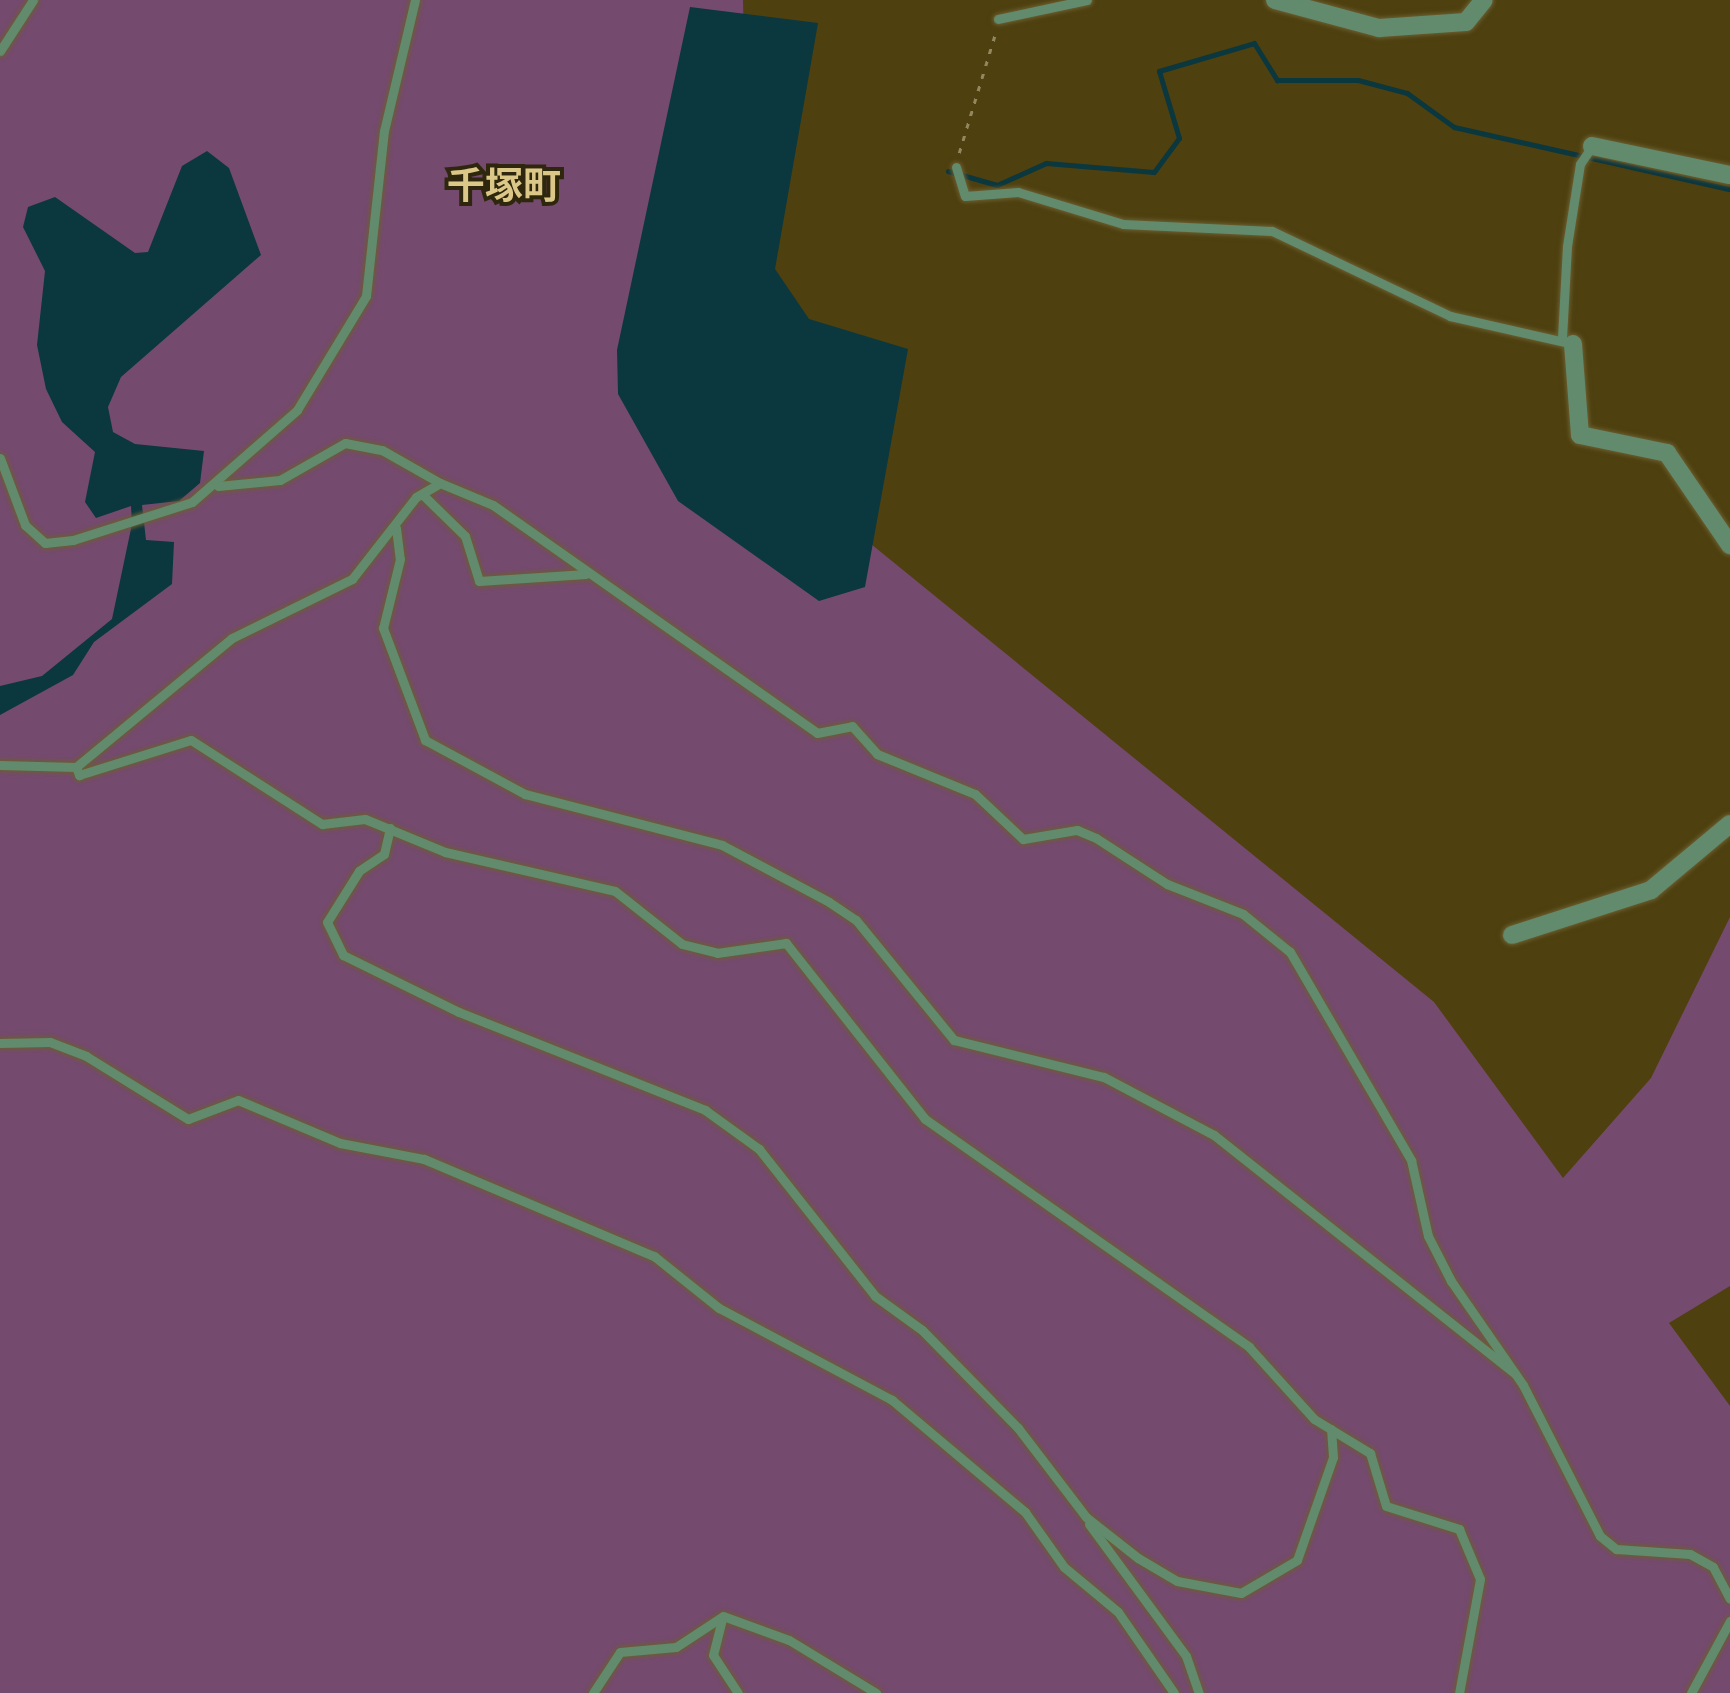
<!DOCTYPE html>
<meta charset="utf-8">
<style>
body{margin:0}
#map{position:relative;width:1730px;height:1693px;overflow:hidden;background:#4e400f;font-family:"Nunito Sans","Noto Sans JP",sans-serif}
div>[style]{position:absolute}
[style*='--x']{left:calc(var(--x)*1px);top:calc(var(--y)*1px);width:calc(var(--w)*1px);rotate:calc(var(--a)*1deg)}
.green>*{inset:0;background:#754a6f}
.water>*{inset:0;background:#0b373f}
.stream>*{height:5px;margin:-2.5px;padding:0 2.5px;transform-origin:2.5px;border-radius:2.5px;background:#0b373f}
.path>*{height:2.5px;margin-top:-1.25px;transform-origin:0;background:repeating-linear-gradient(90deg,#93875f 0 5px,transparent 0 13px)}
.roads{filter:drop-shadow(0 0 2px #6b5e31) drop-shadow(0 0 2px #6b5e31)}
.lane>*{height:9px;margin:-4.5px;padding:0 4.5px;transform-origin:4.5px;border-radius:4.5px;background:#628b6d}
.street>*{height:18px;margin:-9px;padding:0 9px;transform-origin:9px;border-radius:9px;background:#628b6d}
span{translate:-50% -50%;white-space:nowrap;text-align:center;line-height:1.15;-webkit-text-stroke:8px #2f270d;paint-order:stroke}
.quarter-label{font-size:38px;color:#dbc788;font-weight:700}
</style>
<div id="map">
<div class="green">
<div style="clip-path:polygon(0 0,743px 0,753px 448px,1434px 1002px,1563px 1178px,1651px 1078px,1730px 917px,1730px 1286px,1669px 1323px,1730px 1406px,1730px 1693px,0 1693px)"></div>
</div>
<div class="water">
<div style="clip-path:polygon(690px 7px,818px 23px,775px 269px,809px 319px,908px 349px,865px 587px,819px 601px,678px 501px,618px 394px,617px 350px)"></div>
<div style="clip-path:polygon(207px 151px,229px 168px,261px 255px,121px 377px,108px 407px,113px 432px,135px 444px,204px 451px,200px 483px,179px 501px,142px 505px,146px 540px,174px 542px,172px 584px,94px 642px,73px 675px,0 715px,0 686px,42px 676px,112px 619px,132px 524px,131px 506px,96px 518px,85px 502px,95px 452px,62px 422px,46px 389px,37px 345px,45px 271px,23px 227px,28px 207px,55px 197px,135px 253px,148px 252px,182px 166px)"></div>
</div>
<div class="stream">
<div style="--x:948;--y:171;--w:51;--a:15.9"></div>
<div style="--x:997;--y:185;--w:54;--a:-24.2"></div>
<div style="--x:1046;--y:163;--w:108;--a:4.8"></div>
<div style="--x:1154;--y:172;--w:42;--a:-53.7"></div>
<div style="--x:1179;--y:138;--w:70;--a:-106.6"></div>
<div style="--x:1159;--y:71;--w:99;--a:-16.4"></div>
<div style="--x:1254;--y:43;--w:44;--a:58.1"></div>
<div style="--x:1277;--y:80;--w:81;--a:0"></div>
<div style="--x:1358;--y:80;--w:51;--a:14.9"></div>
<div style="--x:1407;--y:93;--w:58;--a:35.9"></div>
<div style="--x:1454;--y:127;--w:283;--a:12.7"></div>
</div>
<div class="path">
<div style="--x:959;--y:153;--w:127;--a:-73.1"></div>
</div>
<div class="roads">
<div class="lane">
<div style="--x:998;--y:19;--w:91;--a:-12.1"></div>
<div style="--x:0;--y:51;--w:61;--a:-57.1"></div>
<div style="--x:956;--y:167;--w:30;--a:73"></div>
<div style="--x:965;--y:196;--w:53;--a:-4.3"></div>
<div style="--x:1018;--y:192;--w:110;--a:16.9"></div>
<div style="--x:1123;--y:224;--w:149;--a:2.7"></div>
<div style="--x:1272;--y:231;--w:197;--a:25.5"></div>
<div style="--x:1450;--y:316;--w:126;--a:12.8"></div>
<div style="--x:1562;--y:338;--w:92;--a:-86.9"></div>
<div style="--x:1567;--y:246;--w:83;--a:-81"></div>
<div style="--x:1580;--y:164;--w:22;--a:-56"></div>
<div style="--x:0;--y:458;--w:72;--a:69.5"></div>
<div style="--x:25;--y:525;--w:27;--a:42"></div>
<div style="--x:45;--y:543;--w:28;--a:-6"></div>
<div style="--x:73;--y:540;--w:125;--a:-17.7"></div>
<div style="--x:192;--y:502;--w:140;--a:-41.2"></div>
<div style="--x:297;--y:410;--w:133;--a:-58.8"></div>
<div style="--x:366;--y:296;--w:166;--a:-83.8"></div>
<div style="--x:384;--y:131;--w:135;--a:-76.7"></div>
<div style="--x:218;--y:486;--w:62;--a:-5.5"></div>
<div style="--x:280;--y:480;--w:75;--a:-29.6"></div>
<div style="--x:345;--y:443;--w:38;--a:11"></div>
<div style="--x:382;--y:450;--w:67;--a:29.6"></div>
<div style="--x:422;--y:494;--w:60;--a:44.3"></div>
<div style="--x:465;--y:536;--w:47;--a:72.7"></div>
<div style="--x:479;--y:581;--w:107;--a:-3.7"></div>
<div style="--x:396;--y:528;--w:31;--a:83"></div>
<div style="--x:400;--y:559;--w:71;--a:103.8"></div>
<div style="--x:383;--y:628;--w:120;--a:69.4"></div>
<div style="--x:425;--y:740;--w:114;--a:28.4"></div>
<div style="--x:525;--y:794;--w:203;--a:14.5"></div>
<div style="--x:722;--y:845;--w:121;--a:28"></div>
<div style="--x:829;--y:902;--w:32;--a:34"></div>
<div style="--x:856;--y:920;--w:155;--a:50.8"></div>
<div style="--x:954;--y:1040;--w:154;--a:13.9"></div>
<div style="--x:1104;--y:1077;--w:124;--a:27.8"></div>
<div style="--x:1214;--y:1135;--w:383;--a:38.4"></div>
<div style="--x:0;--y:765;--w:76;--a:1.5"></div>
<div style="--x:76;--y:767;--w:202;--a:-39.6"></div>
<div style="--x:232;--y:638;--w:134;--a:-26.2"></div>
<div style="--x:352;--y:579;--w:104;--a:-52"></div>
<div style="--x:416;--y:497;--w:28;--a:-30"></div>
<div style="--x:440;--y:483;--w:57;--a:22.5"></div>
<div style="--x:493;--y:505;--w:396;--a:35.1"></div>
<div style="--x:817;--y:733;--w:36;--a:-11"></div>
<div style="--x:852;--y:726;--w:38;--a:48"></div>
<div style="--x:877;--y:754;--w:106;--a:22.2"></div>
<div style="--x:975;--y:794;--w:66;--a:43.2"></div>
<div style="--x:1023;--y:839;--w:55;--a:-9.5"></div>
<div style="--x:1077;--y:830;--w:21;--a:23"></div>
<div style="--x:1096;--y:838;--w:85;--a:32.9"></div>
<div style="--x:1167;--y:884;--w:82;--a:21.5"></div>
<div style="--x:1243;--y:914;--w:60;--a:39"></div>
<div style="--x:1290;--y:952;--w:241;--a:59.8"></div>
<div style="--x:1411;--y:1160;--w:78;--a:77.4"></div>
<div style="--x:1428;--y:1236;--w:51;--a:62.9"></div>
<div style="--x:1451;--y:1281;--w:126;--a:55.3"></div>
<div style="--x:1523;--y:1385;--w:169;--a:63"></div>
<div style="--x:1600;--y:1536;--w:21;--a:39"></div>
<div style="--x:1616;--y:1549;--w:74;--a:3.9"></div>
<div style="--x:1690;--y:1554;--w:26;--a:29"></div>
<div style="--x:1713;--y:1567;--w:36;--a:62"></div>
<div style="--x:76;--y:767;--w:9;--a:69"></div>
<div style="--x:79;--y:775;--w:117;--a:-17.4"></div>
<div style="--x:191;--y:740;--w:156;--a:32.7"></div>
<div style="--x:322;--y:824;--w:43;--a:-6.6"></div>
<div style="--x:365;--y:819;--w:87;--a:22.4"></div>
<div style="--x:445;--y:852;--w:174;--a:12.9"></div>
<div style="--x:615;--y:891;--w:85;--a:38.3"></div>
<div style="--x:682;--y:944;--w:36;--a:14"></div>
<div style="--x:717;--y:953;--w:70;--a:-8.2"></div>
<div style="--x:786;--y:943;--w:224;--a:51.7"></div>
<div style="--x:925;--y:1119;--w:396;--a:35.1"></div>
<div style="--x:1249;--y:1347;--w:97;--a:47.9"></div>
<div style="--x:1314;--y:1419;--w:66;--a:31.3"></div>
<div style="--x:1370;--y:1453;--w:55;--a:73.2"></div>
<div style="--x:1386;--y:1506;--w:77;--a:17.5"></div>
<div style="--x:1459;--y:1529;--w:54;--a:67.2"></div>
<div style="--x:1480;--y:1579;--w:116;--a:100.4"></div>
<div style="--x:390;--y:828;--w:27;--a:103"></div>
<div style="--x:384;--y:854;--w:30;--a:146"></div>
<div style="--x:359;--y:871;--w:60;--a:122.1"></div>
<div style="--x:327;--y:922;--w:37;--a:64"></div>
<div style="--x:343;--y:955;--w:129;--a:26.2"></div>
<div style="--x:459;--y:1012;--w:265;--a:21.7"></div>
<div style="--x:705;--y:1110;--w:67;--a:35.8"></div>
<div style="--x:759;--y:1149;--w:187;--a:51.7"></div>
<div style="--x:875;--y:1296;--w:58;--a:35.9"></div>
<div style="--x:922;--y:1330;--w:137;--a:45.6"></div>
<div style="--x:1018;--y:1428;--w:112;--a:52.6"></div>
<div style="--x:1086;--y:1517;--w:66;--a:38.3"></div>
<div style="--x:1138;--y:1558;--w:45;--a:30.5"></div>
<div style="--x:1177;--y:1581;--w:65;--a:10.6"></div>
<div style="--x:1241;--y:1593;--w:65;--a:-30.5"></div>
<div style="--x:1297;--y:1560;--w:109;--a:-70.7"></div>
<div style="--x:1333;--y:1457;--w:28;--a:-94"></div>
<div style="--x:0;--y:1043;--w:50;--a:-1.1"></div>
<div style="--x:50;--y:1042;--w:39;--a:21"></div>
<div style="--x:86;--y:1056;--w:120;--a:31.7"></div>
<div style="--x:188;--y:1119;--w:53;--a:-20.8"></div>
<div style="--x:238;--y:1100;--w:111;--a:22.9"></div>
<div style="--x:340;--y:1143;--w:86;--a:10.8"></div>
<div style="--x:424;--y:1159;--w:250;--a:22.9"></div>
<div style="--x:654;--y:1256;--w:83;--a:38.7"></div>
<div style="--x:719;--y:1308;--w:196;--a:28"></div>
<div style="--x:892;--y:1400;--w:174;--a:40.1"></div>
<div style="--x:1025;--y:1512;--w:67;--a:54.7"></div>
<div style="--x:1064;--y:1567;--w:70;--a:39.8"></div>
<div style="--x:1118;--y:1612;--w:98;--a:55.3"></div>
<div style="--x:1089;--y:1524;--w:164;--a:53.7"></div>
<div style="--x:1186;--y:1656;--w:39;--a:71"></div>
<div style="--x:722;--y:1619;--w:37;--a:104"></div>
<div style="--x:713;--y:1655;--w:45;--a:56.7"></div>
<div style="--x:593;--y:1693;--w:49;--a:-56.6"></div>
<div style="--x:620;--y:1652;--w:56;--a:-5.1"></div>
<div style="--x:676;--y:1647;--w:56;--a:-33.4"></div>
<div style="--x:723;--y:1616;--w:70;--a:20"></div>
<div style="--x:789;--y:1640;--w:102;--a:31.3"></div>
<div style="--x:1691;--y:1693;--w:82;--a:-61.6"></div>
</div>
<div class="street">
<div style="--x:1275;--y:0;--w:108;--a:15.1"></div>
<div style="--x:1379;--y:28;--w:87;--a:-3.9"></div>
<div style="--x:1466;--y:22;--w:28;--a:-51"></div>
<div style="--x:1592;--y:146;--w:141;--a:11.9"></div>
<div style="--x:1573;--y:344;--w:91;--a:85.6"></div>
<div style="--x:1580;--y:435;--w:89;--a:11.7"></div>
<div style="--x:1667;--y:453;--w:112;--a:55.6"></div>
<div style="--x:1512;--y:935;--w:146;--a:-17.9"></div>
<div style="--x:1651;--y:890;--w:103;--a:-39.9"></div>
</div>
</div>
<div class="quarter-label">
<span style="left:504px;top:187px">千塚町</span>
</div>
</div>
